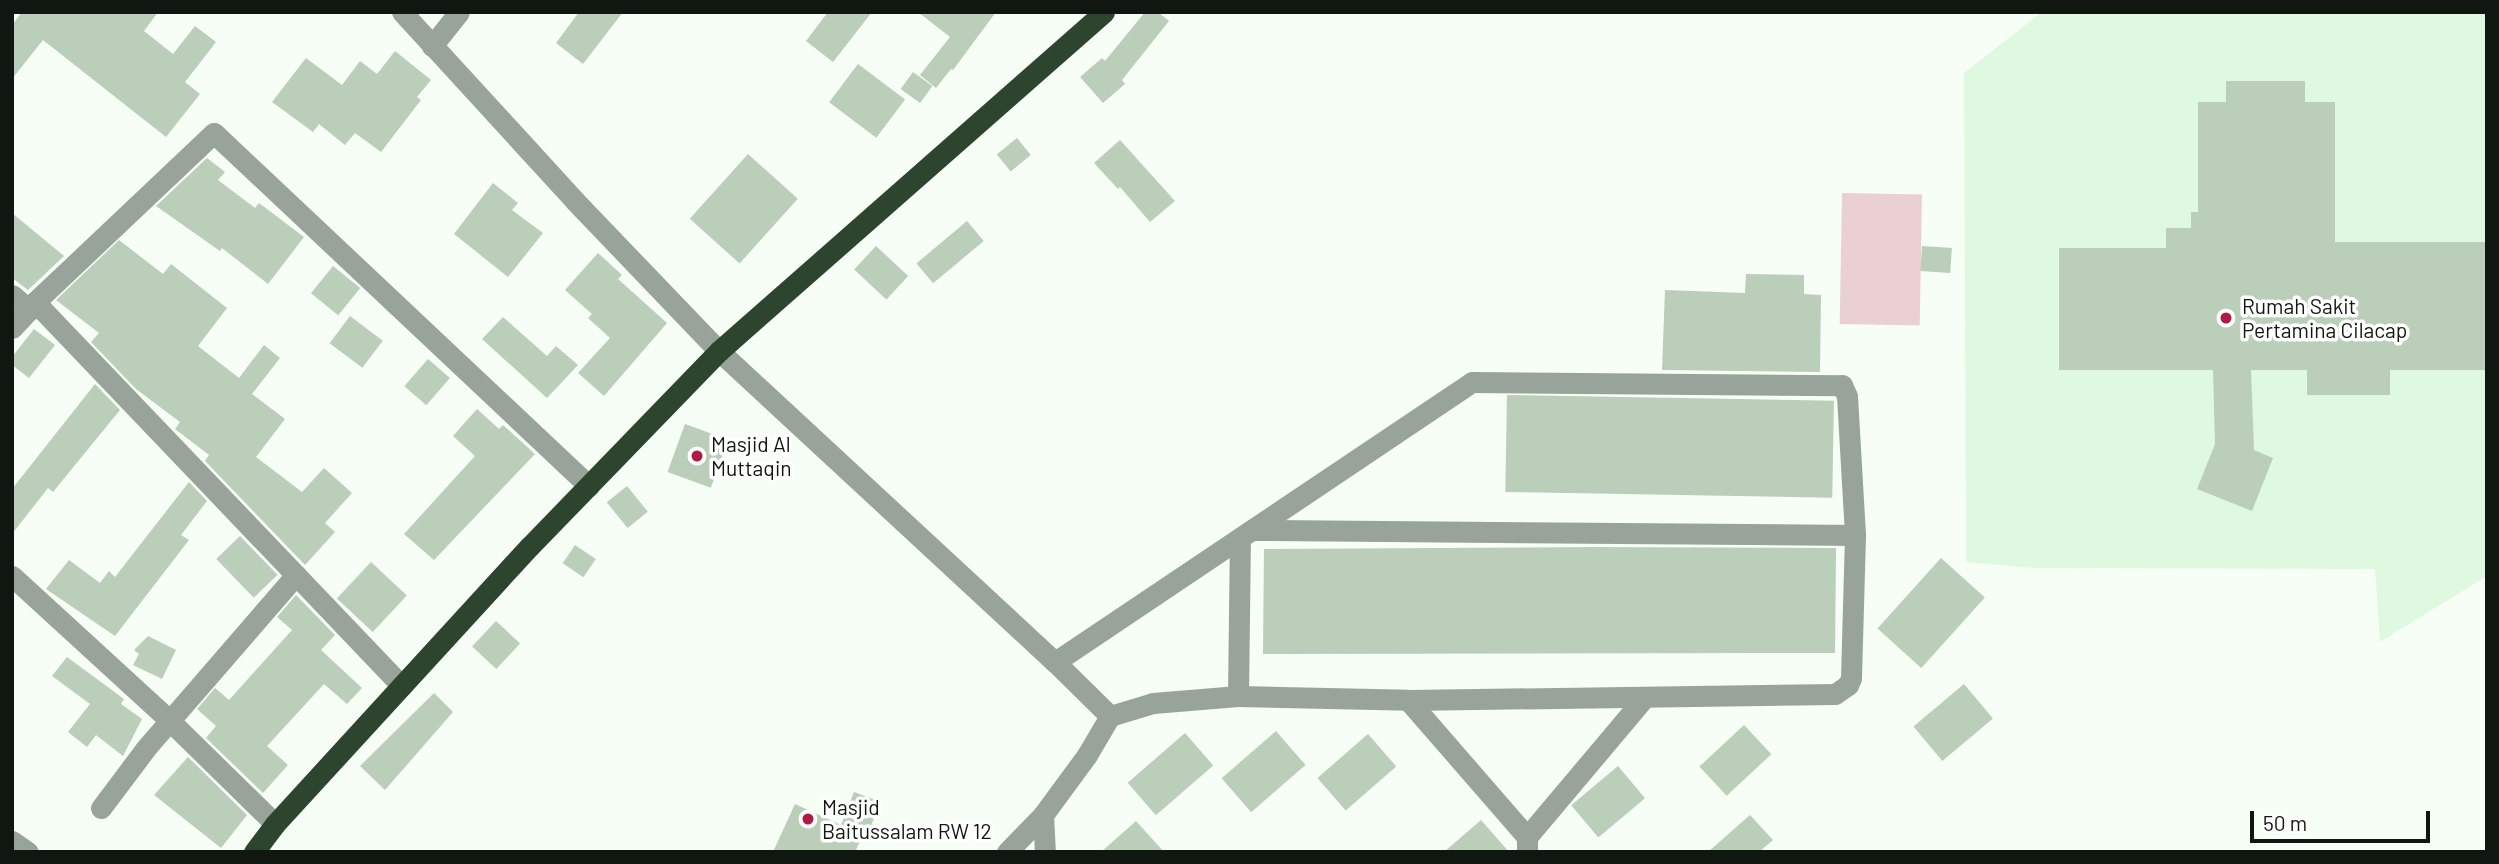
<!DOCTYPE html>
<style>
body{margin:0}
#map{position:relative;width:2499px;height:864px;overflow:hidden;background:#f6fef6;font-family:Barlow,sans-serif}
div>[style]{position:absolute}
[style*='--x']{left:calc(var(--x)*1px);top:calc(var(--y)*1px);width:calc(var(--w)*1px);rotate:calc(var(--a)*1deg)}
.built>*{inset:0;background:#dff9e0}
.green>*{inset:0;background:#ebd0d3;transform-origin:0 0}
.building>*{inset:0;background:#baceba;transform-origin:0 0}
.minor>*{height:21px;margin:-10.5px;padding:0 10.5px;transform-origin:10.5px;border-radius:10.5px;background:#98a499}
.highway>*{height:21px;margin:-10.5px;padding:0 10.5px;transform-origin:10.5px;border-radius:10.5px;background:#2d442e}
.dots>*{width:19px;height:19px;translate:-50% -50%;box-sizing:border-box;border:4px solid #fff;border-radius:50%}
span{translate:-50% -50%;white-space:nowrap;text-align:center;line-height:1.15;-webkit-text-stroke:7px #fff;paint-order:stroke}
.poi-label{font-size:21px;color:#101610}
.left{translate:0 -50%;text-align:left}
.frame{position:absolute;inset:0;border:14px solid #101610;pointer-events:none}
.scale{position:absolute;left:2250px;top:811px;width:180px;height:32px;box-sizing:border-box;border:4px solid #101610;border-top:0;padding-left:9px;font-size:21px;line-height:24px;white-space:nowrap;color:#101610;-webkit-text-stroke:5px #fff;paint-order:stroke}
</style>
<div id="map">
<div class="built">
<div style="clip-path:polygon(2042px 12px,2487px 12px,2487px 576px,2380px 642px,2375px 569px,2035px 568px,1966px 562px,1964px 73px)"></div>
</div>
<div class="green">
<div style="left:1842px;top:193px;width:80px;height:131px;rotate:1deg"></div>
</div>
<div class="building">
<div style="clip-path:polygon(22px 12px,158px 12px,144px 31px,173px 54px,195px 26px,216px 42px,185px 82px,200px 94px,166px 137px,43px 40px,12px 79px,12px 25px)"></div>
<div style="clip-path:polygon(579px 12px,623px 12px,583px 64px,556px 43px)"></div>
<div style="clip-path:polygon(828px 12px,872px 12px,833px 62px,806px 41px)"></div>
<div style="clip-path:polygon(918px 12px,996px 12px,953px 70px,951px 69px,936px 88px,920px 75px,950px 37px)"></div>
<div style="clip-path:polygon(1145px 12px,1158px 12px,1169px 21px,1122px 80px,1125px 84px,1103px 103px,1080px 77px,1102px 58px,1105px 61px)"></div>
<div style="clip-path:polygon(395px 51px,431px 80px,417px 97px,421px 100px,381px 152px,355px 133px,345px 145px,319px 124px,313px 132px,272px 102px,306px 58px,342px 85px,360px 61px,377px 74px)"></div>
<div style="left:858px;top:64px;width:59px;height:48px;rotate:37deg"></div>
<div style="left:913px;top:72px;width:24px;height:21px;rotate:36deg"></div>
<div style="clip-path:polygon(2226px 81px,2305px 81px,2305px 102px,2335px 102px,2335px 242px,2487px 242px,2487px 370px,2390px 370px,2390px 395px,2307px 395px,2307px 370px,2251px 370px,2254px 450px,2273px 458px,2252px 511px,2197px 489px,2215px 444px,2213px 370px,2059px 370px,2059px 248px,2166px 248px,2166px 228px,2191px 228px,2191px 212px,2198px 212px,2198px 102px,2226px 102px)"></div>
<div style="left:1017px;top:138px;width:22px;height:26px;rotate:51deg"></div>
<div style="clip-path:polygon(1120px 140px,1175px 201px,1150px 222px,1120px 187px,1118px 189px,1094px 163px)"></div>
<div style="left:748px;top:154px;width:67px;height:87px;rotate:42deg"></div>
<div style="clip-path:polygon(207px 158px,225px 172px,218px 180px,255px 208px,259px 203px,304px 237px,268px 284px,222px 248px,220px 251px,156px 206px)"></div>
<div style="clip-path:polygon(493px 183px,518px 203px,512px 210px,543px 233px,508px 277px,454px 234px)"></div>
<div style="clip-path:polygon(12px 213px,64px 256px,28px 290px,12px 278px)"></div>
<div style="left:967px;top:221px;width:26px;height:66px;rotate:50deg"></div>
<div style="clip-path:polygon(119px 240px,163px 274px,171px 264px,227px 308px,198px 346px,239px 378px,264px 345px,280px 358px,252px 394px,285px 419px,256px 457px,302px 492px,324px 468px,352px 493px,325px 523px,335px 532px,305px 565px,205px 461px,209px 455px,175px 429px,180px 422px,136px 389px,91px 342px,99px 333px,56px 300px)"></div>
<div style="left:876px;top:246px;width:44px;height:32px;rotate:43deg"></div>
<div style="left:1922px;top:246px;width:30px;height:25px;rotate:4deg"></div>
<div style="clip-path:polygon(598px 253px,622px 275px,618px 279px,667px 323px,604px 396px,578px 373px,610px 338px,588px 318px,592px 314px,565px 290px)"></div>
<div style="left:333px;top:266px;width:35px;height:35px;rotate:39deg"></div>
<div style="clip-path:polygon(1746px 274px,1804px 275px,1804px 294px,1821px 295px,1820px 372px,1662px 370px,1665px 290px,1745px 293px)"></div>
<div style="left:350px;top:316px;width:41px;height:34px;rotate:37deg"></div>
<div style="clip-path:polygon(503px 317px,547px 356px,556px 346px,578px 365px,547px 398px,482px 339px)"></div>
<div style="clip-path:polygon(34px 329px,55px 345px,29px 378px,12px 365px,12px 357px)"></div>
<div style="left:428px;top:359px;width:29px;height:36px;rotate:41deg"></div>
<div style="clip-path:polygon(95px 384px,120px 410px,53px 492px,48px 488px,12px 534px,12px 489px)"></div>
<div style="left:1507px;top:395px;width:327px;height:97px;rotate:1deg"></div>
<div style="clip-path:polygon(477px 409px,499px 429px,503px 425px,535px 454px,434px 560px,404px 534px,475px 456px,453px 436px)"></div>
<div style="left:685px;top:424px;width:46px;height:51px;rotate:20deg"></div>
<div style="clip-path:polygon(189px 482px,207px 501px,181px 535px,189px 540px,115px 636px,46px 589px,69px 560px,100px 583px,109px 571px,115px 577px)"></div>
<div style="left:627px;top:486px;width:33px;height:26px;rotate:51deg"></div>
<div style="left:240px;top:536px;width:54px;height:33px;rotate:46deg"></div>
<div style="left:575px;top:545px;width:25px;height:22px;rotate:34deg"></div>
<div style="clip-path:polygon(1594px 547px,1836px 548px,1835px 653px,1263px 654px,1264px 549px)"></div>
<div style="left:1941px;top:558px;width:59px;height:95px;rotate:42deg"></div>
<div style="left:371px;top:562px;width:49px;height:50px;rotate:43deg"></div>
<div style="clip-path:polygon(296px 595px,335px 635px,321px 650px,362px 688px,347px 704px,324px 684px,267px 746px,288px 765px,263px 793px,206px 738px,216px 726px,197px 709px,215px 688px,229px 700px,292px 630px,277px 617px)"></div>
<div style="left:496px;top:621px;width:33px;height:35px;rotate:43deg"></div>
<div style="clip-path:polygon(148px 636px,176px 650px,162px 679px,133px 665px,139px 654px,134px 650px)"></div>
<div style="clip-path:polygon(67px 657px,124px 699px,121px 704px,142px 719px,123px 756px,96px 735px,87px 747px,68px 732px,90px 704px,52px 676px)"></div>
<div style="left:1964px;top:684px;width:45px;height:66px;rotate:50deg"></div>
<div style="clip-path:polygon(434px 693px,453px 712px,385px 790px,360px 766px)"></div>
<div style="left:1744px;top:725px;width:40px;height:61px;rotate:47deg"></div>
<div style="left:1276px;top:731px;width:45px;height:72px;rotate:49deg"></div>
<div style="left:1185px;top:733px;width:43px;height:76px;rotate:49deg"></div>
<div style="left:1368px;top:734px;width:43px;height:67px;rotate:49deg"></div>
<div style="clip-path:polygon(188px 757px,247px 815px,221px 848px,154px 795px)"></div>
<div style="left:1618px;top:766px;width:42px;height:61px;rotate:50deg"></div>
<div style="clip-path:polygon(854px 792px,881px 802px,869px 830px,866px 828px,855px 852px,773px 852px,795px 804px,841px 825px)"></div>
<div style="clip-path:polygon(1750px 815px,1773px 840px,1759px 852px,1708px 852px)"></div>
<div style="clip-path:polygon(1481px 820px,1509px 852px,1444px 852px)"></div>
<div style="clip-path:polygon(1136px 821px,1164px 852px,1101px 852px)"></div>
</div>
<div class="minor">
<div style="--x:402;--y:12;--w:256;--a:47.5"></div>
<div style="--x:575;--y:201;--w:208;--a:46.2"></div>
<div style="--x:719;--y:351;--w:458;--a:42.8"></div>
<div style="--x:1055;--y:662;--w:502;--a:-33.88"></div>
<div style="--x:1472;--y:382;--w:370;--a:0.5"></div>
<div style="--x:1842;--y:385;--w:12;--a:66"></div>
<div style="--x:1847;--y:396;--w:139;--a:86.7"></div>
<div style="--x:432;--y:46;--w:43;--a:-51.5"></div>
<div style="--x:12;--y:295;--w:23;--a:41"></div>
<div style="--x:29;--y:310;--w:10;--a:-53"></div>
<div style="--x:35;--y:302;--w:531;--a:46.3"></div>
<div style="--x:35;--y:302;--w:246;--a:-43.4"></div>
<div style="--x:214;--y:133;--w:515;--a:43.27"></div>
<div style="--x:12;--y:328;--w:25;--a:-47"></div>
<div style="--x:12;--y:576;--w:214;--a:42.5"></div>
<div style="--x:170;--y:721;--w:147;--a:44.4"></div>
<div style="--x:1238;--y:696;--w:158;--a:-89.3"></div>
<div style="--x:1408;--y:700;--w:181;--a:49"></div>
<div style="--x:1527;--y:837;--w:15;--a:90"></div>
<div style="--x:1110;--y:716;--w:45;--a:-16.8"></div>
<div style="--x:1153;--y:703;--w:85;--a:-4.7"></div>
<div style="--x:1238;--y:696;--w:170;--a:1.3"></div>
<div style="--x:1408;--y:700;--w:427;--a:-0.8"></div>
<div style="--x:1835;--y:694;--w:16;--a:-35"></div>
<div style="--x:1848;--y:685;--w:8;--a:-67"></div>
<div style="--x:1851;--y:678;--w:143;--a:-88.4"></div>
<div style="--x:1855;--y:535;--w:603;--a:-179.52"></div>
<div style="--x:101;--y:808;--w:75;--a:-53.1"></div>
<div style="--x:146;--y:748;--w:229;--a:-49.1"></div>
<div style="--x:1043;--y:815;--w:37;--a:87"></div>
<div style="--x:1527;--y:837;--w:183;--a:-49.9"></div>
<div style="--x:12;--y:841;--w:19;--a:35"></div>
<div style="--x:1007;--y:852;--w:52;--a:-45.8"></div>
<div style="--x:1043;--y:815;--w:74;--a:-53.7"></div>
<div style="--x:1087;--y:755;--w:45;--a:-59.5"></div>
<div style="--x:1110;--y:716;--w:77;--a:-135.5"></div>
</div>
<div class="highway">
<div style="--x:254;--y:852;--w:35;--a:-53"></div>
<div style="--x:275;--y:824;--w:377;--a:-47.5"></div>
<div style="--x:530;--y:546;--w:272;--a:-45.9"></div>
<div style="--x:719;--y:351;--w:513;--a:-41.36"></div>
</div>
<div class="dots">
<div style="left:2226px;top:318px;background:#ae1b45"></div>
<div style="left:697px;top:456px;background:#ae1b45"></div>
<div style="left:808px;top:819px;background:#ae1b45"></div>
</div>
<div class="poi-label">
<span class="left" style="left:2242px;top:318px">Rumah Sakit<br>Pertamina Cilacap</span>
<span class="left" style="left:711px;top:456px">Masjid Al<br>Muttaqin</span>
<span class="left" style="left:822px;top:819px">Masjid<br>Baitussalam RW 12</span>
</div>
<div class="frame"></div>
<div class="scale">50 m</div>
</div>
